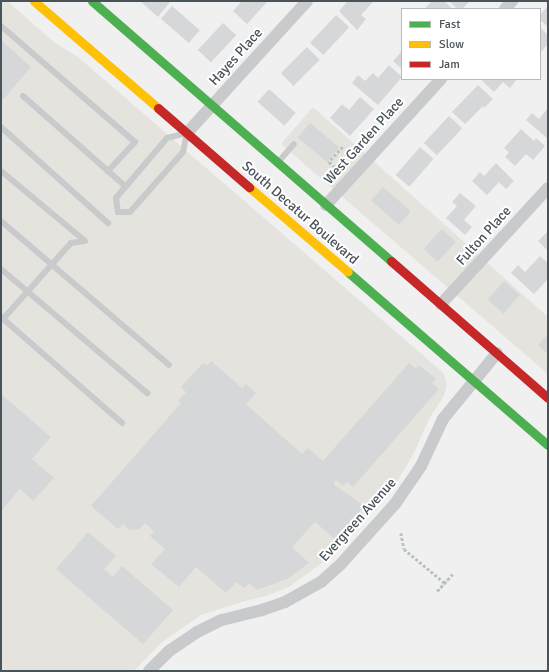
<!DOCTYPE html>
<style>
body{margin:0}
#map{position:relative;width:549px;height:672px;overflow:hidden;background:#f0f0f0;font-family:Signika,sans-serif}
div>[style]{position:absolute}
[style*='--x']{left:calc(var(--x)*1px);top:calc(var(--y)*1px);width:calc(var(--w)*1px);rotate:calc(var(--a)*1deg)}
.commercial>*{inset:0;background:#e5e3de}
.building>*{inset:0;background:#d6d7d9;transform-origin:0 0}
.path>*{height:2.5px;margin-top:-1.25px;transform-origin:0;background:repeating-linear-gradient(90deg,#b8c2bf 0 3px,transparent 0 5px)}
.lane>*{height:6px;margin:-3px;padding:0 3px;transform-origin:3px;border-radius:3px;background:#c8cacb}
.street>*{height:12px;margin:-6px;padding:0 6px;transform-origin:6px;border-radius:6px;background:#c8cacb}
.fast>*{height:9px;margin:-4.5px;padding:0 4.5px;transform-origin:4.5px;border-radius:4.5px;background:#4caf50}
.slow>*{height:9px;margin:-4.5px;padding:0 4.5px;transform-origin:4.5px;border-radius:4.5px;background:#ffc107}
.jam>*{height:9px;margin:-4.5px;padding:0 4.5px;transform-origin:4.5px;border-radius:4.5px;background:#c62828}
span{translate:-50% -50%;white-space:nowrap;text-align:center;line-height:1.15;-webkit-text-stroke:4px #fff;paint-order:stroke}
.street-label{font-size:14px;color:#49535a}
.frame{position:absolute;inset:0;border:2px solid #49535a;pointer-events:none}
.legend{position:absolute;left:401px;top:8px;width:140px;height:72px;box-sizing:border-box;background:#fff;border:1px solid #b6babd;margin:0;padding:5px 7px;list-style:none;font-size:12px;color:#49535a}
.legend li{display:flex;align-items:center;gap:8px;height:20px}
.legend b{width:20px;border:1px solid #b6babd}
</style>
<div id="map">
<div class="commercial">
<div style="clip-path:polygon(1px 1px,7px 1px,55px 43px,78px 57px,440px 370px,444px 374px,447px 384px,444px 396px,430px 417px,414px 453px,398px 480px,326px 560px,289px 587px,266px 596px,245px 601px,201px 615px,161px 643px,134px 671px,1px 671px)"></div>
<div style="clip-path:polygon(313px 107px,548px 317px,548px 374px,281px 144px)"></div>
</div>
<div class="building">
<div style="clip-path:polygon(140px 1px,171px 1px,158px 17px)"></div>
<div style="clip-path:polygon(242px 1px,268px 1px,247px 24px,233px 11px)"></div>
<div style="clip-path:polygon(348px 1px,374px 1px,361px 15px,366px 19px,357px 30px,339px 11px)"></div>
<div style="clip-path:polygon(432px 1px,444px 1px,453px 9px,424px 9px)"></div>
<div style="clip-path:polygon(449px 1px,470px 1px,462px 9px,457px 9px)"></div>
<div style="left:172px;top:6px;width:37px;height:17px;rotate:41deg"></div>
<div style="clip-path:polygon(548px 6px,548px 27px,540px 20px,540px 15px)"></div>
<div style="left:336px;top:15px;width:18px;height:38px;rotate:43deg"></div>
<div style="left:223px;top:23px;width:18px;height:37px;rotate:43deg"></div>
<div style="clip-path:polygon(540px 27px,548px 35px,548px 44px,540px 53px)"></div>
<div style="clip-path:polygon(1px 40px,31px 67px,1px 102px)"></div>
<div style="left:307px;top:47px;width:18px;height:37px;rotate:45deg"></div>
<div style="clip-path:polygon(402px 51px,402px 69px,393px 61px)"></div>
<div style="clip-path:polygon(389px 65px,402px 77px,378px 105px,352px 83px,358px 75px,365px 81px,373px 73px,378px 78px)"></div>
<div style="clip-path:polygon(484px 79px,517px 79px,510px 88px,503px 82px,494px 92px,482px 81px)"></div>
<div style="clip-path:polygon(478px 85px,493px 99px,484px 108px,483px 106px,465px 124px,452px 112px)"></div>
<div style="left:269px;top:89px;width:36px;height:17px;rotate:42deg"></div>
<div style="clip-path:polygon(360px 97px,374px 109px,350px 136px,330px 118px,342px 104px,349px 110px)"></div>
<div style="clip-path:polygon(548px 108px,548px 139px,526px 120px,532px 113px,539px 119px)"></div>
<div style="left:449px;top:116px;width:18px;height:37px;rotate:43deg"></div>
<div style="left:310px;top:123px;width:38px;height:19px;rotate:40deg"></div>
<div style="clip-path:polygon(521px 129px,534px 141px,536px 138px,545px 146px,533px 160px,526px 154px,515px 166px,505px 157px,509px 152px,504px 148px)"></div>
<div style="left:420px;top:147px;width:18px;height:37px;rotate:41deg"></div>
<div style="clip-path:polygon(496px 163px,514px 181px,506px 189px,499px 182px,487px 195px,472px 181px,480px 172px,484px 176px)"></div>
<div style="left:383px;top:187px;width:37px;height:18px;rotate:41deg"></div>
<div style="clip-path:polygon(460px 193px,476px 206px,464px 220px,472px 227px,465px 235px,446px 218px,457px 206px,452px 202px)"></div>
<div style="left:442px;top:229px;width:19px;height:27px;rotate:43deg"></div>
<div style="clip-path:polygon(548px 231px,548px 251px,538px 241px)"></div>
<div style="clip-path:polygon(540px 256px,548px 263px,548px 279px,534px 294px,511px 273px,518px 265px,525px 272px)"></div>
<div style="left:504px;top:281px;width:21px;height:25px;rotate:41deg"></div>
<div style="clip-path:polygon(548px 334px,548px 354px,538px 345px)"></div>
<div style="clip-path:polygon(211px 361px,242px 388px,246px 384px,256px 393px,246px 404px,302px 454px,308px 448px,323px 461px,409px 363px,416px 369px,419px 365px,436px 379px,432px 383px,439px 389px,353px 487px,347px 482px,343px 486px,336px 480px,333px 484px,364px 506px,335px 539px,315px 522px,292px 547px,309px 563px,289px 578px,257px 590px,249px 583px,244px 588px,236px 582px,226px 593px,196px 567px,179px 587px,151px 564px,165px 549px,150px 536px,154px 531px,145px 523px,140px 529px,129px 530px,123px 524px,118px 529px,91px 506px,181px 403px,178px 401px,186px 392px,181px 387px,203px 363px,207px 366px)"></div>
<div style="clip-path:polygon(1px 394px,51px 437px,32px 459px,54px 478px,33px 501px,20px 489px,1px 511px)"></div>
<div style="clip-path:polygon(88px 532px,116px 556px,104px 569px,113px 577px,122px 566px,173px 610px,143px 644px,56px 569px)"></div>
</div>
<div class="path">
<div style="--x:343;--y:147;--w:21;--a:133"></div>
<div style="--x:329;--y:162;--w:9;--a:41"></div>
<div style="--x:336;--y:168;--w:21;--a:-47"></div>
<div style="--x:401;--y:533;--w:16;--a:79"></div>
<div style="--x:404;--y:549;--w:53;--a:39.7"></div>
<div style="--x:437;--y:591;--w:23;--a:-47"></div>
</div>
<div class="lane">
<div style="--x:1;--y:26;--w:177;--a:40.9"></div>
<div style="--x:135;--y:142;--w:40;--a:133"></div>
<div style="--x:23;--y:96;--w:136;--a:41.4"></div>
<div style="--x:1;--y:127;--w:144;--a:41.9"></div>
<div style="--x:187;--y:133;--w:19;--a:102"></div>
<div style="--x:183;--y:152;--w:80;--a:131.5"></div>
<div style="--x:130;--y:212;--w:12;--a:180"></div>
<div style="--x:118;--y:212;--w:14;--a:-98"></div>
<div style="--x:116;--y:198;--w:79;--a:-49.6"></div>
<div style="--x:167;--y:138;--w:21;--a:-14"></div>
<div style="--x:280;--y:160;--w:21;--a:-49"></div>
<div style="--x:1;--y:171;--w:109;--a:39.8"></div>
<div style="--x:1;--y:221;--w:221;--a:40.6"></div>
<div style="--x:1;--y:269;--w:192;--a:40.3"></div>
<div style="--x:1;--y:317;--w:161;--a:41.2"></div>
<div style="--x:3;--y:319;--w:102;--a:-48.2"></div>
<div style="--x:71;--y:243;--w:14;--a:-8"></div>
</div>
<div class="street">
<div style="--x:505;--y:9;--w:11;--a:-49"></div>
<div style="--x:187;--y:133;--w:178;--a:-47.7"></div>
<div style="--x:326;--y:205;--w:171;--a:-47.6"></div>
<div style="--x:441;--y:304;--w:158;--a:-47.3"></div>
<div style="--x:149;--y:671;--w:28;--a:-45"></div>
<div style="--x:169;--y:651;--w:34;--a:-34"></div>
<div style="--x:197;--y:632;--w:28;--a:-26"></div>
<div style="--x:222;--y:620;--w:41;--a:-14"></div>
<div style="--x:262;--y:610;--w:24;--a:-19"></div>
<div style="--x:285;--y:602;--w:41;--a:-29.1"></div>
<div style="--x:321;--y:582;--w:25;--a:-42"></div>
<div style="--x:340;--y:565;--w:82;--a:-48"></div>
<div style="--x:395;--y:504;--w:46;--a:-55.6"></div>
<div style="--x:421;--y:466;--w:52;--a:-64.9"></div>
<div style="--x:443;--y:419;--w:85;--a:-50.7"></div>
</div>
<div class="fast">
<div style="--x:92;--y:1;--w:396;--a:41"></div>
<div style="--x:348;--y:272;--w:264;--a:40.9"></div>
</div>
<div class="slow">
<div style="--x:34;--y:1;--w:164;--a:40.8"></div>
<div style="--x:249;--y:187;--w:130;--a:40.6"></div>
</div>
<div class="jam">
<div style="--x:158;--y:108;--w:121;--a:41"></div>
<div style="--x:391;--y:261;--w:208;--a:41.1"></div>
</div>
<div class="street-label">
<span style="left:236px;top:57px;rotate:-48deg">Hayes Place</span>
<span style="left:364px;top:141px;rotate:-48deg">West Garden Place</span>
<span style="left:300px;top:213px;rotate:41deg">South Decatur Boulevard</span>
<span style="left:484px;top:236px;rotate:-48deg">Fulton Place</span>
<span style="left:358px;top:520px;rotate:-48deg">Evergreen Avenue</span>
</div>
<div class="frame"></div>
<ul class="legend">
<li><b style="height:5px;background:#4caf50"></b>Fast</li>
<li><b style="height:5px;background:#ffc107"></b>Slow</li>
<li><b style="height:5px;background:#c62828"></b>Jam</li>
</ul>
</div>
